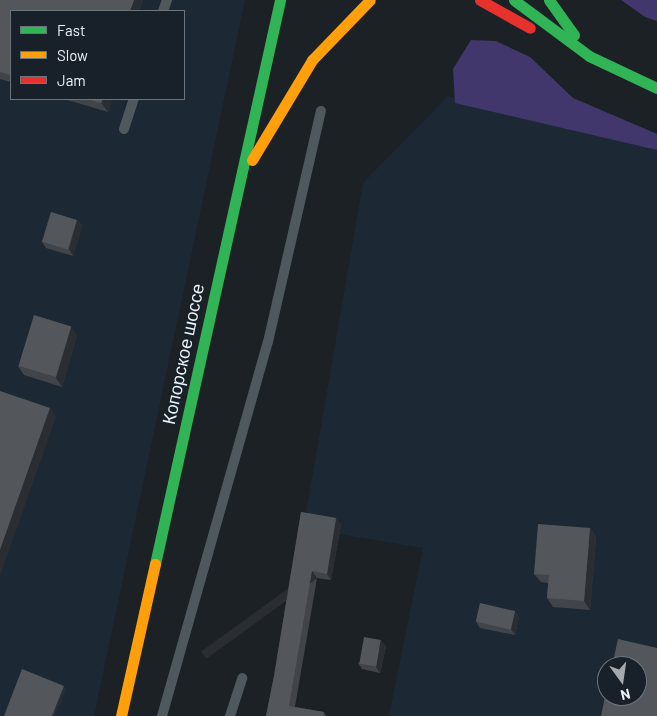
<!DOCTYPE html>
<meta charset="utf-8">
<style>
body{margin:0}
#map{position:relative;width:657px;height:716px;overflow:hidden;background:#1c2125;font-family:Barlow,sans-serif}
div>[style]{position:absolute}
[style*='--x']{left:calc(var(--x)*1px);top:calc(var(--y)*1px);width:calc(var(--w)*1px);rotate:calc(var(--a)*1deg)}
.built>*{inset:0;background:#1c2935}
.green>*{inset:0;background:#41376d}
.lane>*{height:10px;margin:-5px;padding:0 5px;transform-origin:5px;border-radius:5px;background:#4e585d}
.fast>*{height:11px;margin:-5.5px;padding:0 5.5px;transform-origin:5.5px;border-radius:5.5px;background:#30b455}
.slow>*{height:11px;margin:-5.5px;padding:0 5.5px;transform-origin:5.5px;border-radius:5.5px;background:#ff9f0a}
.jam>*{height:11px;margin:-5.5px;padding:0 5.5px;transform-origin:5.5px;border-radius:5.5px;background:#e5322d}
.wall>*{inset:0;background:#414448}
.shaded-wall>*{inset:0;background:#2a2e32;transform-origin:0 0}
.building>*{inset:0;background:#53575b;transform-origin:0 0}
span{translate:-50% -50%;white-space:nowrap;text-align:center;line-height:1.15;-webkit-text-stroke:4px #182129;paint-order:stroke}
.street-label{font-size:18px;color:#ecf2f8}
.legend{position:absolute;left:10px;top:10px;width:175px;height:90px;box-sizing:border-box;background:#182129;border:1px solid #6d757c;margin:0;padding:6px 9px;list-style:none;font-size:15px;color:#ecf2f8}
.legend li{display:flex;align-items:center;gap:10px;height:25px}
.legend b{width:25px;border:1px solid #6d757c}
.north{position:absolute;left:597px;top:656px;width:50px;height:50px;box-sizing:border-box;background:#182129;border:1px solid #6d757c;border-radius:50%;rotate:166deg;font-size:14px;font-weight:700;line-height:20px;text-align:center;color:#ecf2f8}
.north::after{content:'';display:block;margin:auto;width:18px;height:22px;background:#a3a9ae;clip-path:polygon(50% 0,100% 100%,50% 72%,0 100%)}
</style>
<div id="map">
<div class="built">
<div style="clip-path:polygon(evenodd,0 0,245px 0,94px 716px,0 716px,0 0,11px 11px,184px 11px,184px 99px,11px 99px,11px 11px)"></div>
<div style="clip-path:polygon(evenodd,448px 96px,657px 137px,657px 716px,389px 716px,423px 548px,339px 534px,305px 519px,363px 183px,448px 96px,607px 666px,637px 666px,637px 696px,607px 696px,607px 666px)"></div>
</div>
<div class="green">
<div style="clip-path:polygon(621px 0,657px 0,657px 21px,645px 17px)"></div>
<div style="clip-path:polygon(471px 40px,496px 41px,530px 57px,573px 98px,657px 134px,657px 150px,455px 103px,453px 69px)"></div>
</div>
<div class="lane">
<div style="--x:163;--y:11;--w:12;--a:-70"></div>
<div style="--x:124;--y:129;--w:32;--a:-72"></div>
<div style="--x:162;--y:716;--w:389;--a:-74.2"></div>
<div style="--x:268;--y:342;--w:237;--a:-77.1"></div>
<div style="--x:230;--y:716;--w:40;--a:-72"></div>
</div>
<div class="fast">
<div style="--x:514;--y:0;--w:94;--a:36.7"></div>
<div style="--x:589;--y:56;--w:75;--a:25.2"></div>
<div style="--x:549;--y:0;--w:43;--a:54.5"></div>
<div style="--x:155;--y:564;--w:578;--a:-77.5"></div>
</div>
<div class="slow">
<div style="--x:252;--y:160;--w:117;--a:-59"></div>
<div style="--x:312;--y:60;--w:83;--a:-46"></div>
<div style="--x:121;--y:716;--w:156;--a:-77.4"></div>
</div>
<div class="jam">
<div style="--x:480;--y:0;--w:57;--a:29.2"></div>
</div>
<div class="wall">
<div style="clip-path:polygon(0 0,143px 0,139px 11px,11px 11px,11px 82px,0 79px)"></div>
<div style="clip-path:polygon(64px 99px,112px 99px,108px 112px)"></div>
<div style="clip-path:polygon(77px 220px,82px 226px,73px 256px,46px 248px,42px 242px)"></div>
<div style="clip-path:polygon(77px 335px,62px 387px,24px 375px,18px 366px)"></div>
<div style="clip-path:polygon(301px 512px,336px 518px,341px 525px,331px 580px,317px 578px,295px 707px,324px 712px,326px 716px,266px 716px,274px 676px)"></div>
<div style="clip-path:polygon(590px 528px,596px 537px,590px 610px,553px 607px,547px 598px,548px 583px,541px 582px,534px 574px)"></div>
<div style="clip-path:polygon(515px 611px,519px 617px,515px 635px,480px 628px,476px 622px)"></div>
<div style="clip-path:polygon(386px 646px,380px 673px,362px 669px,358px 663px)"></div>
</div>
<div class="shaded-wall">
<div style="clip-path:polygon(134px 0,143px 0,139px 11px,130px 11px)"></div>
<div style="clip-path:polygon(103px 99px,112px 99px,108px 112px,101px 103px)"></div>
<div style="clip-path:polygon(77px 220px,82px 226px,73px 256px,69px 249px)"></div>
<div style="clip-path:polygon(71px 326px,77px 335px,62px 387px,56px 378px)"></div>
<div style="clip-path:polygon(50px 408px,56px 417px,0 576px,0 550px)"></div>
<div style="clip-path:polygon(336px 518px,341px 525px,331px 580px,327px 574px)"></div>
<div style="clip-path:polygon(590px 528px,596px 537px,590px 610px,584px 601px)"></div>
<div style="left:312px;top:571px;width:9px;height:137px;rotate:54deg"></div>
<div style="clip-path:polygon(515px 611px,519px 617px,515px 635px,511px 629px)"></div>
<div style="clip-path:polygon(381px 640px,386px 646px,380px 673px,376px 667px)"></div>
<div style="clip-path:polygon(64px 686px,66px 689px,55px 716px,52px 716px)"></div>
</div>
<div class="building">
<div style="clip-path:polygon(0 0,134px 0,130px 11px,11px 11px,11px 75px,0 72px)"></div>
<div style="clip-path:polygon(87px 99px,103px 99px,101px 103px)"></div>
<div style="left:51px;top:212px;width:27px;height:31px;rotate:17deg"></div>
<div style="left:34px;top:315px;width:39px;height:53px;rotate:17deg"></div>
<div style="clip-path:polygon(0 391px,50px 408px,0 550px)"></div>
<div style="clip-path:polygon(301px 512px,336px 518px,327px 574px,312px 571px,289px 706px,324px 712px,323px 716px,266px 716px,274px 676px)"></div>
<div style="clip-path:polygon(538px 524px,590px 528px,584px 601px,547px 598px,549px 575px,534px 574px)"></div>
<div style="left:480px;top:603px;width:36px;height:19px;rotate:13deg"></div>
<div style="left:364px;top:637px;width:17px;height:27px;rotate:10deg"></div>
<div style="clip-path:polygon(618px 639px,657px 648px,657px 716px,601px 716px,607px 687px,607px 696px,637px 696px,637px 666px,612px 666px)"></div>
<div style="clip-path:polygon(22px 669px,64px 686px,52px 716px,4px 716px)"></div>
</div>
<div class="street-label">
<span style="left:183px;top:354px;rotate:-78deg">Копорское шоссе</span>
</div>
<ul class="legend">
<li><b style="height:6px;background:#30b455"></b>Fast</li>
<li><b style="height:6px;background:#ff9f0a"></b>Slow</li>
<li><b style="height:6px;background:#e5322d"></b>Jam</li>
</ul>
<div class="north">N</div>
</div>
